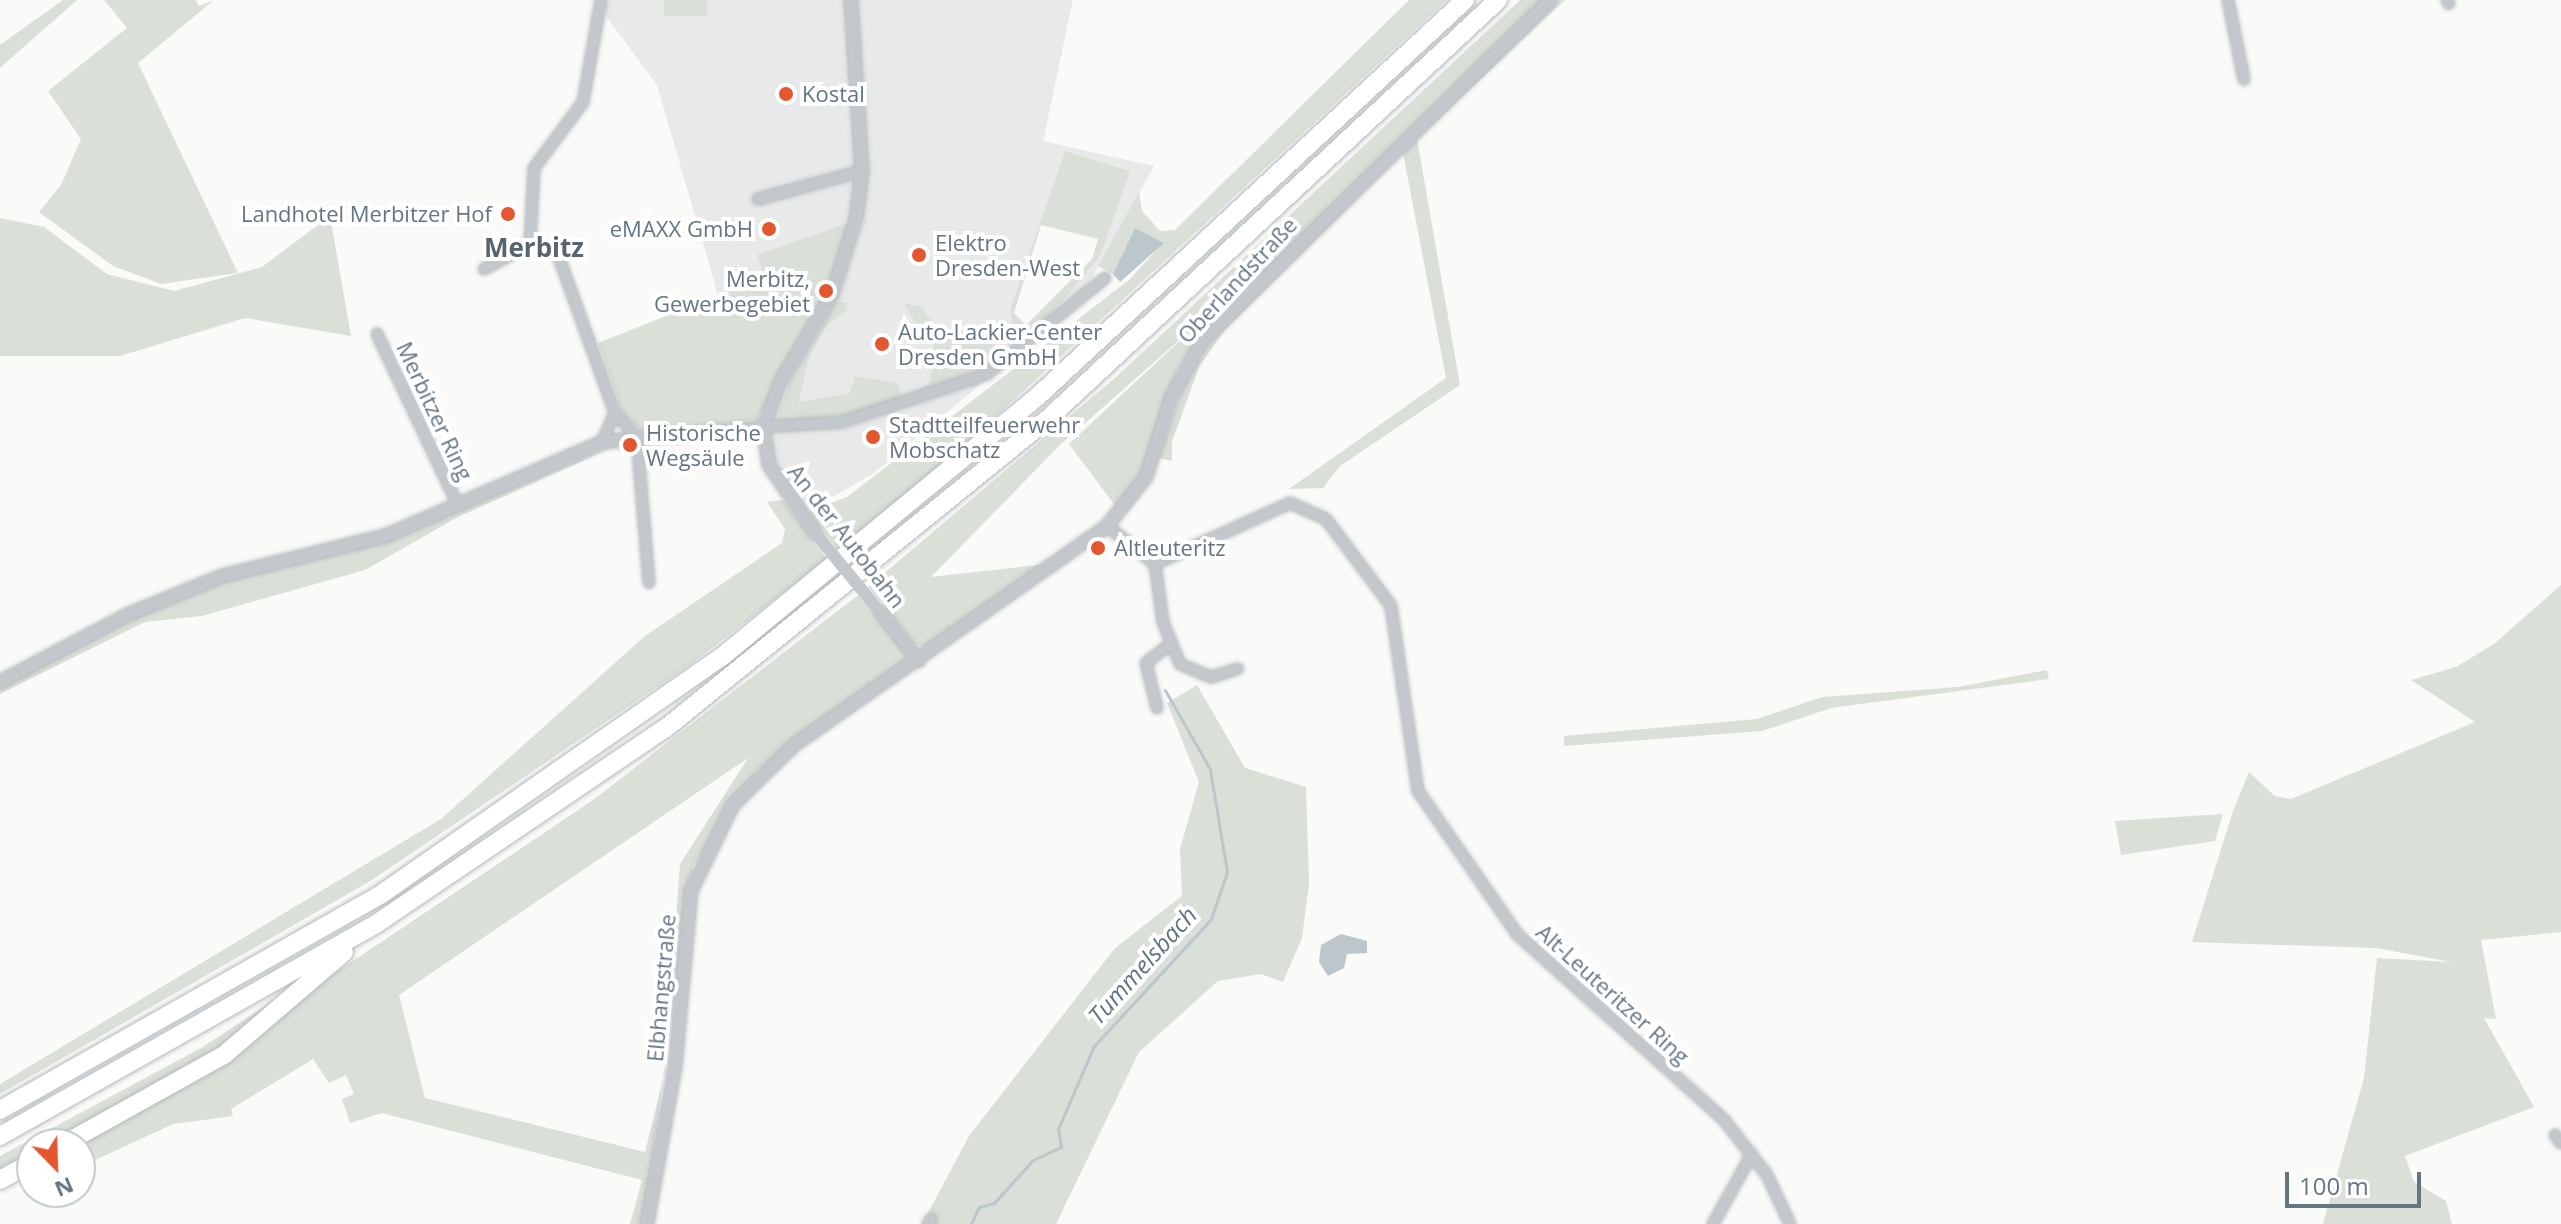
<!DOCTYPE html>
<meta charset="utf-8">
<style>
body{margin:0}
#map{position:relative;width:2561px;height:1224px;overflow:hidden;background:#fafaf8;font-family:"Open Sans",sans-serif}
div>[style]{position:absolute}
[style*='--x']{left:calc(var(--x)*1px);top:calc(var(--y)*1px);width:calc(var(--w)*1px);rotate:calc(var(--a)*1deg)}
.built>*{inset:0;background:#e8e9e9}
.green>*{inset:0;background:#dadfd7;transform-origin:0 0}
.water>*{inset:0;background:#bbc7cb}
.stream>*{height:3px;margin:-1.5px;padding:0 1.5px;transform-origin:1.5px;border-radius:1.5px;background:#bbc7cb}
.roads{filter:drop-shadow(0 0 2px #b4b9bd) drop-shadow(0 0 2px #b4b9bd)}
.minor>*{height:10px;margin:-5px;padding:0 5px;transform-origin:5px;border-radius:5px;background:#c3c8cc}
.tertiary>*{height:12px;margin:-6px;padding:0 6px;transform-origin:6px;border-radius:6px;background:#c3c8cc}
.motorway>*{height:18px;margin:-9px;padding:0 9px;transform-origin:9px;border-radius:9px;background:#fff}
.tertiary-bridge>*{height:12px;margin:-6px;padding:0 6px;transform-origin:6px;border-radius:6px;background:#c3c8cc}
.dots>*{width:22px;height:22px;translate:-50% -50%;box-sizing:border-box;border:4px solid #fff;border-radius:50%}
span{translate:-50% -50%;white-space:nowrap;text-align:center;line-height:1.15;-webkit-text-stroke:8px #fff;paint-order:stroke}
.poi-label{font-size:22px;color:#657683}
.left{translate:0 -50%;text-align:left}
.right{translate:-100% -50%;text-align:right}
.street-label{font-size:22px;color:#657683}
.water-label{font-size:24px;color:#60757c;font-style:italic}
.quarter-label{font-size:26px;color:#57646e;font-weight:700}
.north{position:absolute;left:16px;top:1128px;width:80px;height:80px;box-sizing:border-box;background:#fff;border:2px solid #c1c8cd;border-radius:50%;rotate:157deg;font-size:22px;font-weight:700;line-height:32px;text-align:center;color:#657683}
.north::after{content:'';display:block;margin:auto;width:28px;height:36px;background:#e4572e;clip-path:polygon(50% 0,100% 100%,50% 72%,0 100%)}
.scale{position:absolute;left:2285px;top:1172px;width:136px;height:36px;box-sizing:border-box;border:4px solid #657683;border-top:0;padding-left:10px;font-size:24px;line-height:28px;white-space:nowrap;color:#657683;-webkit-text-stroke:6px #fff;paint-order:stroke}
</style>
<div id="map">
<div class="built">
<div style="clip-path:polygon(evenodd,607px 0,1073px 0,1043px 141px,1154px 166px,1078px 303px,873px 474px,804px 513px,769px 451px,775px 414px,837px 301px,865px 219px,758px 255px,765px 277px,718px 295px,657px 85px,606px 16px,607px 0,1065px 151px,1130px 171px,1099px 256px,1040px 328px,1013px 344px,1011px 307px,1065px 151px)"></div>
</div>
<div class="green">
<div style="clip-path:polygon(63px 0,77px 0,0 68px,0 45px)"></div>
<div style="clip-path:polygon(104px 0,196px 0,199px 6px,214px 0,138px 63px,238px 273px,161px 284px,113px 266px,39px 212px,61px 185px,81px 139px,48px 91px,127px 28px)"></div>
<div style="left:664px;top:0;width:43px;height:16px"></div>
<div style="clip-path:polygon(1409px 0,1447px 0,979px 432px,838px 550px,819px 530px,804px 513px,847px 497px,1129px 280px,1163px 243px,1135px 228px,1113px 274px,1098px 266px,1139px 192px,1142px 211px,1160px 231px,1175px 230px)"></div>
<div style="clip-path:polygon(1520px 0,1542px 0,1198px 337px,1177px 371px,1142px 472px,1117px 508px,1069px 444px,1202px 320px,1059px 446px,931px 577px,1055px 563px,927px 648px,915px 644px,868px 587px,1116px 377px)"></div>
<div style="clip-path:polygon(1557px 0,1565px 0,1417px 139px,1460px 385px,1340px 466px,1323px 488px,1289px 489px,1446px 378px,1403px 153px,1224px 331px,1199px 367px,1172px 442px,1172px 461px,1159px 458px,1185px 382px,1206px 346px)"></div>
<div style="clip-path:polygon(evenodd,1065px 151px,1130px 171px,1100px 256px,1040px 328px,1013px 349px,1011px 307px,1065px 151px,1041px 225px,1098px 239px,1092px 259px,1026px 325px,1014px 313px,1041px 225px)"></div>
<div style="clip-path:polygon(330px 216px,351px 336px,245px 318px,120px 356px,0 356px,0 218px,44px 227px,107px 274px,174px 291px,262px 267px)"></div>
<div style="clip-path:polygon(851px 222px,830px 288px,820px 289px,823px 301px,757px 419px,645px 433px,623px 415px,598px 343px,764px 277px,757px 255px)"></div>
<div style="clip-path:polygon(837px 301px,848px 303px,846px 311px,826px 326px,809px 357px,799px 402px,850px 393px,855px 376px,898px 383px,902px 398px,838px 417px,776px 422px,791px 377px)"></div>
<div style="clip-path:polygon(904px 303px,921px 307px,936px 327px,995px 337px,994px 365px,912px 394px,930px 383px,936px 331px,915px 322px)"></div>
<div style="clip-path:polygon(625px 442px,458px 517px,365px 570px,202px 616px,145px 622px,0 694px,0 687px,122px 623px,222px 582px,361px 546px)"></div>
<div style="clip-path:polygon(783px 500px,827px 559px,691px 664px,372px 880px,0 1094px,0 1084px,441px 819px,645px 636px,782px 543px,785px 529px,767px 502px)"></div>
<div style="clip-path:polygon(2561px 585px,2561px 932px,2481px 940px,2496px 1019px,2484px 1018px,2534px 1107px,2405px 1156px,2414px 1182px,2446px 1201px,2452px 1224px,2323px 1224px,2364px 1078px,2377px 958px,2451px 962px,2376px 948px,2192px 942px,2233px 811px,2249px 772px,2275px 796px,2291px 799px,2475px 722px,2411px 680px,2456px 667px,2494px 644px)"></div>
<div style="clip-path:polygon(evenodd,858px 595px,905px 650px,905px 663px,757px 770px,693px 866px,643px 1224px,630px 1224px,642px 1180px,382px 1113px,350px 1123px,342px 1099px,354px 1094px,346px 1075px,329px 1083px,313px 1059px,231px 1109px,233px 1116px,173px 1124px,80px 1167px,80px 1144px,593px 800px,858px 595px,748px 758px,680px 864px,665px 1072px,645px 1152px,425px 1098px,399px 995px,748px 758px)"></div>
<div style="clip-path:polygon(2047px 670px,2049px 679px,1831px 708px,1762px 731px,1564px 746px,1564px 736px,1757px 719px,1822px 697px,1958px 687px)"></div>
<div style="clip-path:polygon(1197px 685px,1245px 768px,1306px 787px,1309px 883px,1302px 938px,1283px 982px,1261px 974px,1218px 981px,1139px 1052px,1056px 1224px,922px 1224px,969px 1136px,1115px 948px,1182px 896px,1180px 849px,1199px 782px,1167px 703px)"></div>
<div style="clip-path:polygon(2223px 814px,2215px 841px,2121px 855px,2115px 821px)"></div>
<div style="clip-path:polygon(285px 993px,245px 1031px,181px 1075px,53px 1144px,32px 1144px,32px 1156px,0 1171px,0 1156px,201px 1048px)"></div>
</div>
<div class="water">
<div style="clip-path:polygon(1135px 228px,1164px 243px,1120px 282px,1113px 274px)"></div>
<div style="clip-path:polygon(1341px 934px,1367px 941px,1367px 953px,1347px 954px,1344px 968px,1328px 976px,1319px 962px,1321px 945px)"></div>
</div>
<div class="stream">
<div style="--x:971;--y:1224;--w:19;--a:-65"></div>
<div style="--x:979;--y:1207;--w:16;--a:-15"></div>
<div style="--x:994;--y:1203;--w:58;--a:-47.8"></div>
<div style="--x:1033;--y:1160;--w:31;--a:-25"></div>
<div style="--x:1061;--y:1147;--w:18;--a:-99"></div>
<div style="--x:1058;--y:1129;--w:90;--a:-66.6"></div>
<div style="--x:1094;--y:1046;--w:173;--a:-47.3"></div>
<div style="--x:1211;--y:919;--w:50;--a:-71.2"></div>
<div style="--x:1227;--y:872;--w:104;--a:-99.4"></div>
<div style="--x:1210;--y:769;--w:91;--a:-119.7"></div>
</div>
<div class="roads">
<div class="minor">
<div style="--x:2228;--y:0;--w:81;--a:78.6"></div>
<div style="--x:2447;--y:0;--w:4;--a:63"></div>
<div style="--x:758;--y:199;--w:108;--a:-15.1"></div>
<div style="--x:530;--y:244;--w:76;--a:-87"></div>
<div style="--x:534;--y:168;--w:82;--a:-53.4"></div>
<div style="--x:583;--y:102;--w:104;--a:-80"></div>
<div style="--x:484;--y:269;--w:52;--a:-28.5"></div>
<div style="--x:530;--y:244;--w:28;--a:17"></div>
<div style="--x:557;--y:252;--w:171;--a:70.2"></div>
<div style="--x:615;--y:413;--w:33;--a:47"></div>
<div style="--x:637;--y:437;--w:146;--a:85.3"></div>
<div style="--x:377;--y:334;--w:189;--a:64.7"></div>
<div style="--x:763;--y:427;--w:79;--a:-3.6"></div>
<div style="--x:842;--y:422;--w:153;--a:-18.3"></div>
<div style="--x:987;--y:374;--w:152;--a:-39.1"></div>
<div style="--x:602;--y:442;--w:32;--a:-66"></div>
<div style="--x:1107;--y:526;--w:61;--a:38.4"></div>
<div style="--x:1155;--y:564;--w:148;--a:-24.3"></div>
<div style="--x:1290;--y:503;--w:39;--a:24"></div>
<div style="--x:1326;--y:519;--w:109;--a:53.2"></div>
<div style="--x:1391;--y:606;--w:187;--a:81.7"></div>
<div style="--x:1418;--y:791;--w:174;--a:55.3"></div>
<div style="--x:1517;--y:934;--w:278;--a:41.9"></div>
<div style="--x:1724;--y:1120;--w:70;--a:52"></div>
<div style="--x:1767;--y:1175;--w:54;--a:64.9"></div>
<div style="--x:1155;--y:564;--w:59;--a:82.1"></div>
<div style="--x:1163;--y:622;--w:45;--a:68"></div>
<div style="--x:1180;--y:664;--w:34;--a:23"></div>
<div style="--x:1211;--y:677;--w:28;--a:-17"></div>
<div style="--x:1157;--y:708;--w:46;--a:-103.7"></div>
<div style="--x:1146;--y:663;--w:31;--a:-38"></div>
<div style="--x:2555;--y:1135;--w:10;--a:53"></div>
<div style="--x:928;--y:1224;--w:6;--a:-59"></div>
<div style="--x:1713;--y:1224;--w:80;--a:-60.9"></div>
</div>
<div class="tertiary">
<div style="--x:815;--y:533;--w:82;--a:-124.1"></div>
<div style="--x:769;--y:465;--w:38;--a:-99"></div>
<div style="--x:763;--y:427;--w:52;--a:-68.4"></div>
<div style="--x:782;--y:379;--w:98;--a:-59.2"></div>
<div style="--x:832;--y:295;--w:79;--a:-72.3"></div>
<div style="--x:856;--y:220;--w:49;--a:-83"></div>
<div style="--x:862;--y:171;--w:171;--a:-93.7"></div>
<div style="--x:881;--y:613;--w:61;--a:51.6"></div>
<div style="--x:0;--y:682;--w:144;--a:-27.8"></div>
<div style="--x:127;--y:615;--w:103;--a:-22.3"></div>
<div style="--x:222;--y:576;--w:168;--a:-13.8"></div>
<div style="--x:385;--y:536;--w:236;--a:-23.4"></div>
<div style="--x:602;--y:442;--w:162;--a:-5.3"></div>
<div style="--x:647;--y:1224;--w:159;--a:-79.9"></div>
<div style="--x:675;--y:1067;--w:177;--a:-84.8"></div>
<div style="--x:691;--y:891;--w:96;--a:-64"></div>
<div style="--x:733;--y:805;--w:84;--a:-44.5"></div>
<div style="--x:793;--y:746;--w:383;--a:-35"></div>
<div style="--x:1107;--y:526;--w:63;--a:-51.5"></div>
<div style="--x:1146;--y:477;--w:85;--a:-72.2"></div>
<div style="--x:1172;--y:396;--w:63;--a:-61.4"></div>
<div style="--x:1202;--y:341;--w:487;--a:-44.4"></div>
</div>
<div class="motorway">
<div style="--x:0;--y:1110;--w:440;--a:-29.5"></div>
<div style="--x:383;--y:893;--w:416;--a:-34.9"></div>
<div style="--x:724;--y:655;--w:406;--a:-39.5"></div>
<div style="--x:1037;--y:397;--w:584;--a:-42.85"></div>
<div style="--x:0;--y:1136;--w:432;--a:-29.4"></div>
<div style="--x:376;--y:924;--w:350;--a:-34.1"></div>
<div style="--x:666;--y:728;--w:497;--a:-39"></div>
<div style="--x:1052;--y:415;--w:609;--a:-42.94"></div>
<div style="--x:64;--y:1144;--w:183;--a:-29.1"></div>
<div style="--x:224;--y:1055;--w:158;--a:-40.6"></div>
<div style="--x:0;--y:1180;--w:37;--a:-29"></div>
</div>
</div>
<div class="tertiary-bridge">
<div style="--x:815;--y:533;--w:104;--a:50.5"></div>
</div>
<div class="dots">
<div style="left:786px;top:94px;background:#e4572e"></div>
<div style="left:508px;top:214px;background:#e4572e"></div>
<div style="left:769px;top:229px;background:#e4572e"></div>
<div style="left:919px;top:255px;background:#e4572e"></div>
<div style="left:826px;top:291px;background:#e4572e"></div>
<div style="left:882px;top:344px;background:#e4572e"></div>
<div style="left:873px;top:437px;background:#e4572e"></div>
<div style="left:630px;top:445px;background:#e4572e"></div>
<div style="left:1098px;top:548px;background:#e4572e"></div>
</div>
<div class="poi-label">
<span class="left" style="left:802px;top:94px">Kostal</span>
<span class="right" style="left:492px;top:214px">Landhotel Merbitzer Hof</span>
<span class="right" style="left:753px;top:229px">eMAXX GmbH</span>
<span class="left" style="left:935px;top:255px">Elektro<br>Dresden-West</span>
<span class="right" style="left:810px;top:291px">Merbitz,<br>Gewerbegebiet</span>
<span class="left" style="left:898px;top:344px">Auto-Lackier-Center<br>Dresden GmbH</span>
<span class="left" style="left:889px;top:437px">Stadtteilfeuerwehr<br>Mobschatz</span>
<span class="left" style="left:646px;top:445px">Historische<br>Wegsäule</span>
<span class="left" style="left:1114px;top:548px">Altleuteritz</span>
</div>
<div class="street-label">
<span style="left:1237px;top:280px;rotate:-47deg">Oberlandstraße</span>
<span style="left:435px;top:411px;rotate:65deg">Merbitzer Ring</span>
<span style="left:847px;top:536px;rotate:52deg">An der Autobahn</span>
<span style="left:661px;top:988px;rotate:-85deg">Elbhangstraße</span>
<span style="left:1613px;top:994px;rotate:42deg">Alt-Leuteritzer Ring</span>
</div>
<div class="water-label">
<span style="left:1142px;top:965px;rotate:-48deg">Tummelsbach</span>
</div>
<div class="quarter-label">
<span style="left:534px;top:248px">Merbitz</span>
</div>
<div class="north">N</div>
<div class="scale">100 m</div>
</div>
